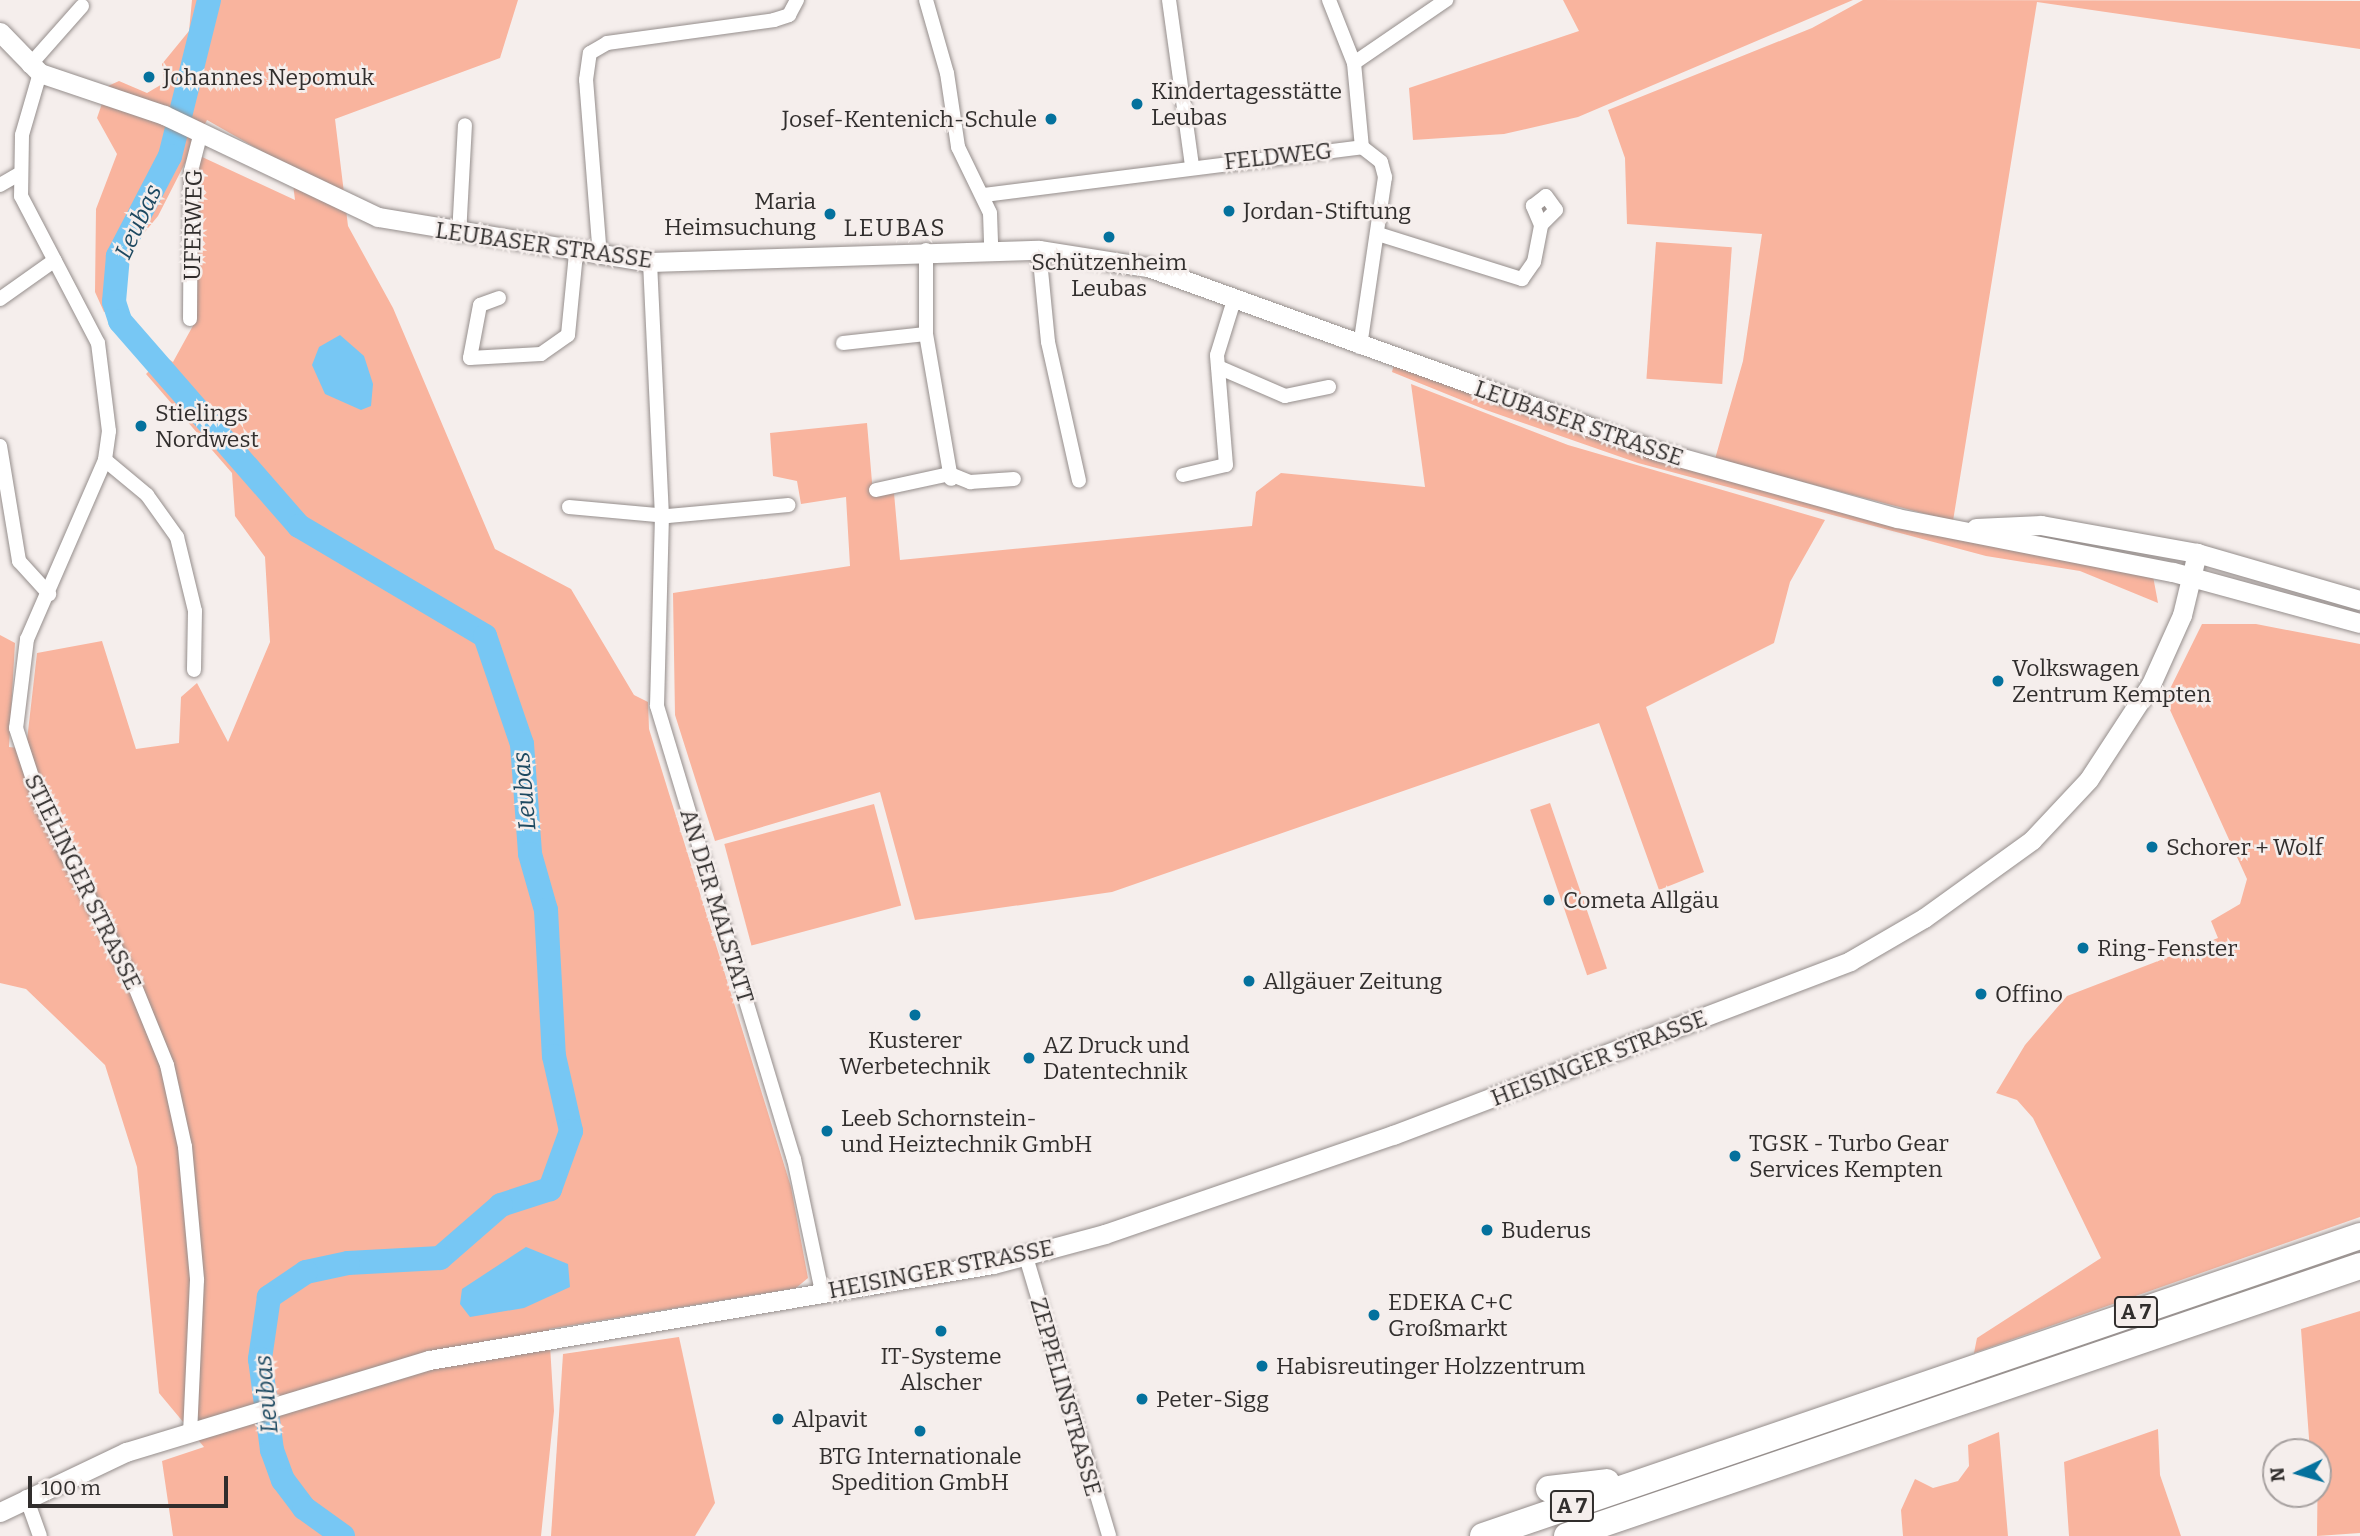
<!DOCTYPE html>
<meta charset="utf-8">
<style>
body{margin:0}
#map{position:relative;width:2360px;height:1536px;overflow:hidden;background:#f5eeec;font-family:Bitter,serif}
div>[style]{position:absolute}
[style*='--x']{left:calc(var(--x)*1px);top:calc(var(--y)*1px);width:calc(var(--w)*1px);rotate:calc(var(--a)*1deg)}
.green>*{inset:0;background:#f9b49e;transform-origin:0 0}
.water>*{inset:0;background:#77c7f4}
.river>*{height:24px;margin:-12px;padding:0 12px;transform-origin:12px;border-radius:12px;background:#77c7f4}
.roads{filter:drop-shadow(0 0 2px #958e8c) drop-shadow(0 0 2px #958e8c)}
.street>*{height:14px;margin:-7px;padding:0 7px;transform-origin:7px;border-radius:7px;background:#fff}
.secondary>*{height:19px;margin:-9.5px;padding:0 9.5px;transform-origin:9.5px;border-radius:9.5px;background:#fff}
.highway>*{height:26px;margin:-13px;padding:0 13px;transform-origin:13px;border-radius:13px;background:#fff}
.dots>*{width:19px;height:19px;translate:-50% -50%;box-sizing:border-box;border:4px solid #f5eeec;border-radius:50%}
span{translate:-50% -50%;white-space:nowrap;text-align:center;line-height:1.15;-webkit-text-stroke:5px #f5eeec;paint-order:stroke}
.shield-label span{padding:2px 5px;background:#f5eeec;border:2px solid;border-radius:5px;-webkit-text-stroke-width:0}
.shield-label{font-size:21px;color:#312e2d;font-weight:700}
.poi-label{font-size:23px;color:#312e2d}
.left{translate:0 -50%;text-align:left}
.right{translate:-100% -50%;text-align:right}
.street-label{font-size:23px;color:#312e2d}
.water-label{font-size:24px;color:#1d4961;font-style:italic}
.neighbourhood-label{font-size:24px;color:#312e2d;letter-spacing:2px}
.north{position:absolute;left:2262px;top:1438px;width:70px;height:70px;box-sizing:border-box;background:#f5eeec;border:2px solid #a7a1a0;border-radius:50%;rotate:265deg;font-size:19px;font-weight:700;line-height:28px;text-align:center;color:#312e2d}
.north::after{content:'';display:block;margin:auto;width:24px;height:32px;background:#04719d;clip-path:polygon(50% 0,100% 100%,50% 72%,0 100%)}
.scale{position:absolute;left:28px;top:1476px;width:200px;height:32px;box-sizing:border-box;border:4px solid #312e2d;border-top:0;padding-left:9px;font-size:21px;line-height:24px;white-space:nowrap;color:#312e2d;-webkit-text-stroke:5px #f5eeec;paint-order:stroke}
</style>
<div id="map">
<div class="green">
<div style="clip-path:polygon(192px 0,518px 0,500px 58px,335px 119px,348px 226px,393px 308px,495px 549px,571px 589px,634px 695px,648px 702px,649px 729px,791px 1187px,808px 1278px,796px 1288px,549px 1329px,554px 1411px,541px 1536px,173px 1536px,162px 1461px,204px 1447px,159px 1393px,137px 1167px,105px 1065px,26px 989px,0 983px,0 635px,15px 643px,9px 747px,26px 749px,37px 653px,102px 641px,136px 749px,179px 743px,181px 697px,197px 683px,228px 742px,270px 642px,265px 557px,235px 516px,232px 473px,146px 374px,164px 356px,173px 362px,195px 322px,200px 156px,295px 200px,291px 168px,207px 120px,158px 216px,125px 256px,122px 309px,104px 312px,95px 292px,96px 209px,117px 154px,97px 118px,108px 86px,119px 81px,147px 93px,164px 83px,162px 64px,189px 31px)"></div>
<div style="clip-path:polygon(1563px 0,1853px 0,1578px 117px,1504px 134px,1413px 140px,1409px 88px,1579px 31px)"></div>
<div style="clip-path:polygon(1863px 0,2360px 1px,2360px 49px,2037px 2px,1953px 521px,1715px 459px,1743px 361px,1762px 234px,1627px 224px,1625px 158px,1608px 110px,1812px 28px)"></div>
<div style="left:1656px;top:242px;width:76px;height:137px;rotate:4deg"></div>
<div style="clip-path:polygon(1394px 364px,1656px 458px,2153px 576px,2158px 603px,2080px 571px,1986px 556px,1638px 463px,1486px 410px,1392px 372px)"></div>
<div style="clip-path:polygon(1411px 384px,1568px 445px,1825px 520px,1790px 582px,1774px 643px,1646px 707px,1704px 872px,1659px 890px,1599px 723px,1112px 892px,915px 920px,880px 792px,715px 841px,675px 715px,673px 593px,850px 566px,846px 497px,801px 504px,797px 481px,773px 476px,770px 433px,867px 423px,873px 494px,894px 493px,900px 560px,1252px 526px,1256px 492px,1281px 473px,1425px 487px)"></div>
<div style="clip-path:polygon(2202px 624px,2256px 624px,2360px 644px,2360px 1217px,1974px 1353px,1977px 1338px,2101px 1258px,2033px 1118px,2017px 1100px,1996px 1093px,2025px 1045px,2067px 996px,2218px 938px,2211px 921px,2240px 904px,2247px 879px,2165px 699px)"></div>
<div style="left:1550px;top:803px;width:175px;height:21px;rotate:71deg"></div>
<div style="left:874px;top:804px;width:105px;height:155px;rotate:75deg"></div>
<div style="clip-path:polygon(2360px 1311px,2360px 1533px,2317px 1536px,2318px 1452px,2310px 1452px,2301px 1329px)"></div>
<div style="clip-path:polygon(679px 1337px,715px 1503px,695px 1536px,551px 1536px,563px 1354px)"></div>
<div style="clip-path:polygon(2158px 1429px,2160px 1475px,2181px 1536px,2069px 1536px,2064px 1462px)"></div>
<div style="clip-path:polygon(1999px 1432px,2008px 1536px,1903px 1536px,1901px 1510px,1915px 1479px,1933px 1488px,1958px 1481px,1969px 1466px,1968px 1445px)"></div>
</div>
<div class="water">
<div style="clip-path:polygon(340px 335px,364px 356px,373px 384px,371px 406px,361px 410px,325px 394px,312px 365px,319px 347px)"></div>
<div style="clip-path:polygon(526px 1247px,568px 1264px,570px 1287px,524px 1308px,470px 1317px,460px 1304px,462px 1289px)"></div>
</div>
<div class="river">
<div style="--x:209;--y:0;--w:161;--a:104"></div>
<div style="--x:170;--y:156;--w:113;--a:117.5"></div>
<div style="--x:118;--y:256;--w:46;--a:95"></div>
<div style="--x:114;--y:302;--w:20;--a:72"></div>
<div style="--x:120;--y:321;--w:272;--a:48.9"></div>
<div style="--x:299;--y:526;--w:216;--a:30.6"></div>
<div style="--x:485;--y:636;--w:114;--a:71.1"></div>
<div style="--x:522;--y:744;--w:110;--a:85.8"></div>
<div style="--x:530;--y:854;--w:58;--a:74.1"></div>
<div style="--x:546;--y:910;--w:146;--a:86.9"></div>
<div style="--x:554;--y:1056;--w:77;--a:77.2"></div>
<div style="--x:571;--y:1131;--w:62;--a:109.9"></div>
<div style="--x:550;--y:1189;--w:52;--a:161.9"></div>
<div style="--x:501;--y:1205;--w:81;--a:139"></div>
<div style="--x:440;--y:1258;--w:92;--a:176.9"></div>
<div style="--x:348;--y:1263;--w:43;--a:167.9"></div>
<div style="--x:306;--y:1272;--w:45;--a:146"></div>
<div style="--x:269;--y:1297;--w:63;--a:98.3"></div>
<div style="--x:260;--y:1359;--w:92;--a:82.5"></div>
<div style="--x:272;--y:1450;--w:32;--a:70"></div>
<div style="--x:283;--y:1480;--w:35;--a:53"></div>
<div style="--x:304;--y:1508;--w:48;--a:35.7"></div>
</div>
<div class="roads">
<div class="street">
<div style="--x:926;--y:0;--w:76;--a:74"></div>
<div style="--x:947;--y:73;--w:75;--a:81.5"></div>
<div style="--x:958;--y:147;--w:73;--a:64.1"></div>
<div style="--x:990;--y:213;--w:37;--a:88"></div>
<div style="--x:1169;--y:0;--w:167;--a:82.1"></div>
<div style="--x:1329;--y:0;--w:68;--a:68.4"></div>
<div style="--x:1354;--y:63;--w:84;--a:84.6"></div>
<div style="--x:1354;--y:63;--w:112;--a:-34.4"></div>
<div style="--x:29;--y:66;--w:80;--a:-48.5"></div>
<div style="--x:40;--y:73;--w:65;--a:106.2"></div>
<div style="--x:22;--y:135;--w:61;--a:90.9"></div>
<div style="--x:21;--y:196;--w:166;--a:62.4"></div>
<div style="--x:98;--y:343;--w:89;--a:82.9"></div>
<div style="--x:109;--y:431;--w:29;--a:98"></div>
<div style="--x:105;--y:460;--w:195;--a:113.5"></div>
<div style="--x:27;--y:639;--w:90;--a:97"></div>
<div style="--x:16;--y:728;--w:83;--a:71.8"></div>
<div style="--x:42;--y:807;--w:199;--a:62.5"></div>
<div style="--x:134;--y:984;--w:87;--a:67.8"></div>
<div style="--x:167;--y:1065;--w:84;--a:77.6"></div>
<div style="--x:185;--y:1147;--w:134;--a:84.8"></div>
<div style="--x:197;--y:1280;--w:152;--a:92.6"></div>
<div style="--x:0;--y:185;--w:20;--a:-30"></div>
<div style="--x:984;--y:195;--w:381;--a:-7.2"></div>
<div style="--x:1362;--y:147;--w:24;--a:38"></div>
<div style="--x:1381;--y:162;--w:16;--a:75"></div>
<div style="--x:1385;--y:177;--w:172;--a:98.4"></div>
<div style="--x:1378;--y:234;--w:151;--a:17.4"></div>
<div style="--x:1522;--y:279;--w:21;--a:-55"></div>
<div style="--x:1534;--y:262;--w:38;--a:-79"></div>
<div style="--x:1541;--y:225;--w:21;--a:-113"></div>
<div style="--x:1533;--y:206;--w:16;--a:-38"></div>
<div style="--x:1546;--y:196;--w:17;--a:54"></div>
<div style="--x:1556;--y:210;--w:21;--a:135"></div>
<div style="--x:459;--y:235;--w:110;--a:-86.9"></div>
<div style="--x:926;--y:250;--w:84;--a:90"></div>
<div style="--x:926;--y:334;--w:147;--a:80.2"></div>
<div style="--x:1039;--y:250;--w:92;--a:84.4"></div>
<div style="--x:1048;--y:342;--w:142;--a:77.4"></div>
<div style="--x:600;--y:257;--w:178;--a:-94.5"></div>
<div style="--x:586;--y:80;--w:27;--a:-82"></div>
<div style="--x:590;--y:53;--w:20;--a:-30"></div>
<div style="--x:607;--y:43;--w:169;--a:-7.8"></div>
<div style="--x:774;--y:20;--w:16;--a:-18"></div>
<div style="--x:789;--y:15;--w:17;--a:-62"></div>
<div style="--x:650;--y:262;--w:253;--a:87.3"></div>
<div style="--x:662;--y:515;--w:191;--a:91.5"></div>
<div style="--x:657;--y:706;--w:473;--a:73.2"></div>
<div style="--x:794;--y:1159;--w:136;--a:78.1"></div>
<div style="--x:499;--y:298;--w:20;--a:160"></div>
<div style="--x:480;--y:305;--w:54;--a:100.7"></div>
<div style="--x:470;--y:358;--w:71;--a:-3.2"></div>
<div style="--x:541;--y:354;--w:33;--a:-35"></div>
<div style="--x:568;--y:335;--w:82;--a:-84.4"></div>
<div style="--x:0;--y:299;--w:67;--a:-35.3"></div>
<div style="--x:190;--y:319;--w:148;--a:-89.6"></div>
<div style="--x:191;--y:171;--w:40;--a:-75.6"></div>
<div style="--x:843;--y:343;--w:83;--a:-6.2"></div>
<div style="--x:1218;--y:367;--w:73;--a:23.4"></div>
<div style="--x:1285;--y:396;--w:45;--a:-11.6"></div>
<div style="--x:0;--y:446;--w:117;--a:80.6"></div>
<div style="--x:19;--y:561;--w:45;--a:47.7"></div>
<div style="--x:105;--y:460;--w:55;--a:39.8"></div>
<div style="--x:147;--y:495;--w:52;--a:54.5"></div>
<div style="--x:177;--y:537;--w:76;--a:76.3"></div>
<div style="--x:195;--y:611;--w:59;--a:91"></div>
<div style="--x:1183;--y:475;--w:44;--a:-13.1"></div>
<div style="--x:1226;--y:465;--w:110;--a:-94.7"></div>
<div style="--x:1217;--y:355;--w:58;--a:-72.8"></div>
<div style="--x:876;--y:490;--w:76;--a:-12.2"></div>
<div style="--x:950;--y:474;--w:22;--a:22"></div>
<div style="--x:970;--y:482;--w:44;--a:-3.9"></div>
<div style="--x:569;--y:507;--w:99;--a:5.2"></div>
<div style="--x:668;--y:516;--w:121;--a:-5.2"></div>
<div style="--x:1026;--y:1257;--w:291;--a:73.4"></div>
<div style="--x:26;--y:1497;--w:41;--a:70.3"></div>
</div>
<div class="secondary">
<div style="--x:0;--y:32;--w:57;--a:45.7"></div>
<div style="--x:40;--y:73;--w:131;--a:18.7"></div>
<div style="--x:164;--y:115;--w:237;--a:25.5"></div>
<div style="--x:378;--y:217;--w:276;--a:9.4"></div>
<div style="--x:650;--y:262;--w:389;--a:-1.8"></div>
<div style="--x:1039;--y:250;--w:110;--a:8.9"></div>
<div style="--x:1148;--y:267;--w:541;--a:19.87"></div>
<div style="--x:1657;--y:451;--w:249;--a:15.6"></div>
<div style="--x:1897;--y:518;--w:281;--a:11.1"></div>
<div style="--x:2173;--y:572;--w:194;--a:15.3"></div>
<div style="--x:1976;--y:528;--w:65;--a:-2.6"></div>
<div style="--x:2041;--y:525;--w:158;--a:10.2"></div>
<div style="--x:2197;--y:553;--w:170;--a:16.1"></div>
<div style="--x:0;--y:1512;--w:140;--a:-25.5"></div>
<div style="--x:126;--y:1452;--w:317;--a:-16.9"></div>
<div style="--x:429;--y:1360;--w:572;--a:-9.66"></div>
<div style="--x:993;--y:1264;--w:116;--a:-15"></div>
<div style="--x:1105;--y:1234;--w:305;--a:-19"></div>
<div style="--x:1393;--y:1135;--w:489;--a:-20.8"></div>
<div style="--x:1850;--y:961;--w:86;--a:-30.2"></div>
<div style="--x:1924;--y:918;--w:133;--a:-35.8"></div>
<div style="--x:2032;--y:840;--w:83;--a:-46.9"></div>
<div style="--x:2089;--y:779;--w:113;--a:-56.9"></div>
<div style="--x:2151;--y:684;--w:76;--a:-65.8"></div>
<div style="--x:2182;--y:615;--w:64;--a:-76.4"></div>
</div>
<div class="highway">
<div style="--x:1549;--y:1489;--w:58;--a:-6.9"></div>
<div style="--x:1483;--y:1536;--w:927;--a:-18.88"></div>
<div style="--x:1567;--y:1536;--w:838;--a:-18.8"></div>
</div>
</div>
<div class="dots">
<div style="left:149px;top:77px;background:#04719d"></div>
<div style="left:1137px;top:104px;background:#04719d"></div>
<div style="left:1051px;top:119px;background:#04719d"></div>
<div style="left:1229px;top:211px;background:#04719d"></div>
<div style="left:830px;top:214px;background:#04719d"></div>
<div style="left:1109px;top:237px;background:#04719d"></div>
<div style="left:141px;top:426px;background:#04719d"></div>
<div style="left:1998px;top:681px;background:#04719d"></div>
<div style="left:2152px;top:847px;background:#04719d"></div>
<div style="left:1549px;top:900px;background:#04719d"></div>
<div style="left:2083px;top:948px;background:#04719d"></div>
<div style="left:1249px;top:981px;background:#04719d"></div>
<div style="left:1981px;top:994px;background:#04719d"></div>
<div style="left:915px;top:1015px;background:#04719d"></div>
<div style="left:1029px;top:1058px;background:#04719d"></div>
<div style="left:827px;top:1131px;background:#04719d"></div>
<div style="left:1735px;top:1156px;background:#04719d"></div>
<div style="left:1487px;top:1230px;background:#04719d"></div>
<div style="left:1374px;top:1315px;background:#04719d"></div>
<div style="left:941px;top:1331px;background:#04719d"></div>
<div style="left:1262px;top:1366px;background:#04719d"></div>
<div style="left:1142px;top:1399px;background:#04719d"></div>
<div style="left:778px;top:1419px;background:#04719d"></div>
<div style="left:920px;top:1431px;background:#04719d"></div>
</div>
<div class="shield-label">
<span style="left:2136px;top:1312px">A 7</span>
<span style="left:1572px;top:1506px">A 7</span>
</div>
<div class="poi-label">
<span class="left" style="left:163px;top:77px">Johannes Nepomuk</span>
<span class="left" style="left:1151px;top:104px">Kindertagesstätte<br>Leubas</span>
<span class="right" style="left:1037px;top:119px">Josef-Kentenich-Schule</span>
<span class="right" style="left:816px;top:214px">Maria<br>Heimsuchung</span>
<span class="left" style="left:1243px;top:211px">Jordan-Stiftung</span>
<span style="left:1109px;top:275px">Schützenheim<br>Leubas</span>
<span class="left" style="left:155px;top:426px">Stielings<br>Nordwest</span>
<span class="left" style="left:2012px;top:681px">Volkswagen<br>Zentrum Kempten</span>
<span class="left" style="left:2166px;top:847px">Schorer + Wolf</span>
<span class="left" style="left:1563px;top:900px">Cometa Allgäu</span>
<span class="left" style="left:2097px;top:948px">Ring-Fenster</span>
<span class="left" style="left:1263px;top:981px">Allgäuer Zeitung</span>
<span class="left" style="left:1995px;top:994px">Offino</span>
<span style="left:915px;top:1053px">Kusterer<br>Werbetechnik</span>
<span class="left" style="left:1043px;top:1058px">AZ Druck und<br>Datentechnik</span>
<span class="left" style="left:841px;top:1131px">Leeb Schornstein-<br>und Heiztechnik GmbH</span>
<span class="left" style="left:1749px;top:1156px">TGSK - Turbo Gear<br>Services Kempten</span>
<span class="left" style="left:1501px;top:1230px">Buderus</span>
<span class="left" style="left:1388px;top:1315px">EDEKA C+C<br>Großmarkt</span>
<span style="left:941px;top:1369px">IT-Systeme<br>Alscher</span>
<span class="left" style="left:1276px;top:1366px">Habisreutinger Holzzentrum</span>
<span class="left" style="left:1156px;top:1399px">Peter-Sigg</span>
<span class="left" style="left:792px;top:1419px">Alpavit</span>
<span style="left:920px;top:1469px">BTG Internationale<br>Spedition GmbH</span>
</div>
<div class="street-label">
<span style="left:1278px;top:156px;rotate:-6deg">FELDWEG</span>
<span style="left:193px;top:225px;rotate:-89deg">UFERWEG</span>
<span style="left:544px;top:245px;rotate:8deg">LEUBASER STRASSE</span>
<span style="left:1579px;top:423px;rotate:19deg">LEUBASER STRASSE</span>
<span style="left:83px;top:882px;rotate:64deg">STIELINGER STRASSE</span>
<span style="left:717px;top:906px;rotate:73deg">AN DER MALSTATT</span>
<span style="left:1599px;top:1058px;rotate:-21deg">HEISINGER STRASSE</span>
<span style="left:941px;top:1269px;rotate:-11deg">HEISINGER STRASSE</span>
<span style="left:1066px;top:1397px;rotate:74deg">ZEPPELINSTRASSE</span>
</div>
<div class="water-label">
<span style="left:139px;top:222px;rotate:-65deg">Leubas</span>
<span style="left:525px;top:791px;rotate:-95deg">Leubas</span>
<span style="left:267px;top:1394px;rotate:-95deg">Leubas</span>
</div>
<div class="neighbourhood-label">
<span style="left:895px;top:229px">LEUBAS</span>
</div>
<div class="north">N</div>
<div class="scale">100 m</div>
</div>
